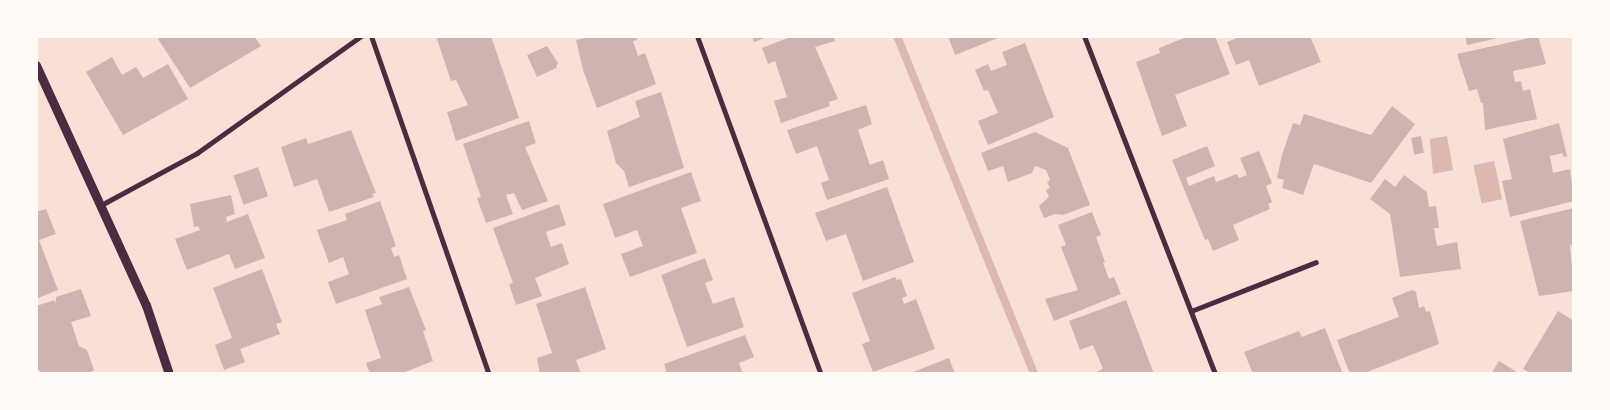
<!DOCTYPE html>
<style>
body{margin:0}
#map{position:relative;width:1610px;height:410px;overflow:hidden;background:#f7e1d7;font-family:Raleway,sans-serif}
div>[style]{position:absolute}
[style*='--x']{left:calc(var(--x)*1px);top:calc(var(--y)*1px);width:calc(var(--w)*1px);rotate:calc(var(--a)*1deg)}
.water>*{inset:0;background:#dcb8b0;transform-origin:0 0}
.stream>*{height:8px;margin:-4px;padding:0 4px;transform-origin:4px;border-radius:4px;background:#dcb8b0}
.building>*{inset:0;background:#ccb4b1;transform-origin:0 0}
.minor>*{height:5px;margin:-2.5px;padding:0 2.5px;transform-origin:2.5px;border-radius:2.5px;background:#4a2c40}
.tertiary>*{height:9px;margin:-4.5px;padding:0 4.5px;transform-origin:4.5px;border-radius:4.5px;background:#4a2c40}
span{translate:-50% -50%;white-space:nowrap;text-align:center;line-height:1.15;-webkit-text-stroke:4.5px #fffaf5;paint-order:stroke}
.frame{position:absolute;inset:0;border:38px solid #fffaf5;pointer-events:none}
</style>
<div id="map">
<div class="water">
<div style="clip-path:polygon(1447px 136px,1453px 170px,1433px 174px,1430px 139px)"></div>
<div style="left:1494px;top:161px;width:39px;height:21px;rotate:78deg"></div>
</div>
<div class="stream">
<div style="--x:897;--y:36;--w:365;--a:67.9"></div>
</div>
<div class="building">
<div style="clip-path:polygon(163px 36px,254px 36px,261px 46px,190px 88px,158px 39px)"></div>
<div style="clip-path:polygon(436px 36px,491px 36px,519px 118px,456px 141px,447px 112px,468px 105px,456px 80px,451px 81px)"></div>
<div style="clip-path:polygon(593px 36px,636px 36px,637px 40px,633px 41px,638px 56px,645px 53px,656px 84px,597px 108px,583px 70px,576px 40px)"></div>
<div style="clip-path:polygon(752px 36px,770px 36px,754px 42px)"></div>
<div style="clip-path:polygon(793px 36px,834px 36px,835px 41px,815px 47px,838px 99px,829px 102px,830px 106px,781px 123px,774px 101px,787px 97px,775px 61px,768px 64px,762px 48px)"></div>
<div style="clip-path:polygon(948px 36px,1003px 36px,955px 55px)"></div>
<div style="clip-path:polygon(1189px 36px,1215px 36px,1230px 74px,1175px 95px,1187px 126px,1162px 136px,1136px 62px,1160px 53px,1159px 48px)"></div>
<div style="clip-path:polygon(1242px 36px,1310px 36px,1321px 62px,1259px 86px,1249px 60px,1236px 65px,1227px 42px)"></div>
<div style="clip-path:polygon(1465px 36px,1502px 36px,1502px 37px,1467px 45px)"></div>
<div style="clip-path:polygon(1538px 36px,1546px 64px,1513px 71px,1515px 82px,1521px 81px,1523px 91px,1530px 89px,1537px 119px,1485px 130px,1483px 103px,1481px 103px,1477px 89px,1469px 91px,1457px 54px)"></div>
<div style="clip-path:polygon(1025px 43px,1054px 117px,988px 145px,978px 121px,998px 113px,988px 90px,984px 91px,975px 70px,988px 64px,991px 71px,1007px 65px,1002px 52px)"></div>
<div style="clip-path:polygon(547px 46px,558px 63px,556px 68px,537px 77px,527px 55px)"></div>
<div style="clip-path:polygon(112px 57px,122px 75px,136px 67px,143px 78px,168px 64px,188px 99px,123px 135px,86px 72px)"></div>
<div style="clip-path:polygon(661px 92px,684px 168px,629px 187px,624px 171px,616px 163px,607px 131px,640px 117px,635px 101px)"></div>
<div style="clip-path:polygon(866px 105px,872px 124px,858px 130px,870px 165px,883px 160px,889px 179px,827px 200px,821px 183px,829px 180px,817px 146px,796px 154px,787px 130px)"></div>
<div style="clip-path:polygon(1392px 106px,1415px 124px,1371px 183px,1314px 164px,1303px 195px,1282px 188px,1284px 180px,1277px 178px,1282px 155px,1293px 123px,1300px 125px,1304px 114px,1371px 135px)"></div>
<div style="clip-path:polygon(529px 121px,536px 143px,525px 147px,548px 201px,522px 210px,514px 193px,506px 195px,513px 214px,486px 223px,477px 198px,481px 197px,463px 144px)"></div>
<div style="clip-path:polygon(1559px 123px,1567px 156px,1563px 157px,1563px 153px,1550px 156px,1553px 173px,1570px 169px,1574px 201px,1510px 217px,1502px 181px,1512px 179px,1503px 139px)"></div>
<div style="clip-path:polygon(351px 130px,376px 193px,372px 194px,374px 197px,329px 212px,317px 179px,294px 187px,281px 147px,306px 138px,308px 144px)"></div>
<div style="clip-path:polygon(1035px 132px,1068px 148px,1090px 205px,1063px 215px,1055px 214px,1044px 218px,1039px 206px,1049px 197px,1046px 190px,1050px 188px,1047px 182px,1050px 180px,1046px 170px,1035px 166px,1032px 173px,1008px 182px,1003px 166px,988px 171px,981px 153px)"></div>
<div style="left:1421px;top:136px;width:17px;height:10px;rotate:80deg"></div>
<div style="clip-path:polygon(1207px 146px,1215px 166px,1186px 178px,1189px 186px,1214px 176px,1216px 182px,1237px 174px,1239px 178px,1247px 175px,1240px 158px,1259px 151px,1272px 183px,1266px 186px,1272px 202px,1268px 204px,1270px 209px,1233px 225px,1239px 240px,1213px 251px,1208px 239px,1205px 240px,1172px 160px)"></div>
<div style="left:258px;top:167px;width:31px;height:26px;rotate:71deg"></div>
<div style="clip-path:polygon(691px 172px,701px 201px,681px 208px,697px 253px,630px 277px,621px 254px,643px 246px,637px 230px,615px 238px,603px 204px)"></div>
<div style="clip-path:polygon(1404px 175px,1427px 192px,1429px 207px,1436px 206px,1439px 228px,1434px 228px,1437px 246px,1457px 242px,1461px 269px,1400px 277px,1390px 214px,1370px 199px,1385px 179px,1395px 187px)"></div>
<div style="clip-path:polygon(887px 187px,914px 262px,863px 281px,846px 234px,826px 241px,815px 213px)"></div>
<div style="clip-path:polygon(231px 195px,235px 214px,226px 217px,227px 222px,248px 214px,265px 258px,235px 269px,229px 254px,187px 270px,175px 239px,200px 230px,198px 226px,194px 227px,190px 204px)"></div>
<div style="clip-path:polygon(380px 201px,396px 246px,391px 248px,394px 257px,399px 255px,407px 279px,336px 304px,328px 282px,349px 274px,343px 257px,329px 263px,317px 230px,347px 220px,345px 214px)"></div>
<div style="clip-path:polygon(559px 204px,566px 225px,546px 232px,551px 247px,562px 243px,569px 264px,535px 278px,542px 296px,516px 305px,509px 284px,513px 283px,493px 228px)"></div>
<div style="clip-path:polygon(1574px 208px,1574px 244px,1570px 245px,1574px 291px,1539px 296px,1520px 221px)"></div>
<div style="clip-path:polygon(46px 209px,56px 234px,39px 240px,58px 290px,36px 299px,36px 212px)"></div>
<div style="clip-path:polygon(1092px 212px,1101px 235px,1096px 237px,1105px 262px,1103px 263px,1109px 279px,1114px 277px,1121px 294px,1054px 321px,1045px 299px,1078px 290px,1061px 247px,1066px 245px,1058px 225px)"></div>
<div style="clip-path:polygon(705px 258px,713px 280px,705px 283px,713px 304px,734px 297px,744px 327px,687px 347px,661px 275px)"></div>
<div style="clip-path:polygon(262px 269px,282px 322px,276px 324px,280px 334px,240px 349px,245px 362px,224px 370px,215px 345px,232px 338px,213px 288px)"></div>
<div style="clip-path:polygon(895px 277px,897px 280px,901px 279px,907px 296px,902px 298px,904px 304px,916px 299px,935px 349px,873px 372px,862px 344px,870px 341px,852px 293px)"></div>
<div style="clip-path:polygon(409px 287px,426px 330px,423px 331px,433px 361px,400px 374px,370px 374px,366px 363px,381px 358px,365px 310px,382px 304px,379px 297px)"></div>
<div style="clip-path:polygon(585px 287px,606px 349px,576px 360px,581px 374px,540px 374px,537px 358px,552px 353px,536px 304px)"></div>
<div style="clip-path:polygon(81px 289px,91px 316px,71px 322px,79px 346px,87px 350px,94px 370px,88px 374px,43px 374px,36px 367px,36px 306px,55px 300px,56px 304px,56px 297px)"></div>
<div style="clip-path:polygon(1412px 290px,1416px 292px,1419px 308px,1424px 306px,1426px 312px,1430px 311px,1439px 344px,1362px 374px,1350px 374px,1337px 340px,1399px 317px,1392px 298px)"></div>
<div style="clip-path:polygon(1126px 300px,1154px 374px,1092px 374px,1103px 369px,1093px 345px,1080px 350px,1069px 321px)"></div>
<div style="clip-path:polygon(1558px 311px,1574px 321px,1574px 374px,1532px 374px,1523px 369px)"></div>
<div style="clip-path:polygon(1325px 328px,1342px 372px,1253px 374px,1244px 352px,1299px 331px,1302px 337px)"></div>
<div style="clip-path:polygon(745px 335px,754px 357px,739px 363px,743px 374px,667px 374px,664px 364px)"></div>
<div style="clip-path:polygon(949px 358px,955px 374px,908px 374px)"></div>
<div style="clip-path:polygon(1499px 361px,1520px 374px,1491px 374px)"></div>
</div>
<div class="minor">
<div style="--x:371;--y:36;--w:358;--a:70.8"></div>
<div style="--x:697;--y:36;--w:360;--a:69.9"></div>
<div style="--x:1084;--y:36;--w:362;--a:68.8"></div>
<div style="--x:101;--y:205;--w:109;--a:-28.4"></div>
<div style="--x:197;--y:153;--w:201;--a:-35.5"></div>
<div style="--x:1191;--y:311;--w:134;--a:-21.4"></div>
</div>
<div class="tertiary">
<div style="--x:36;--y:65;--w:264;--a:65.4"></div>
<div style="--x:146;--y:305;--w:73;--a:71.6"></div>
</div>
<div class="frame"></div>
</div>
